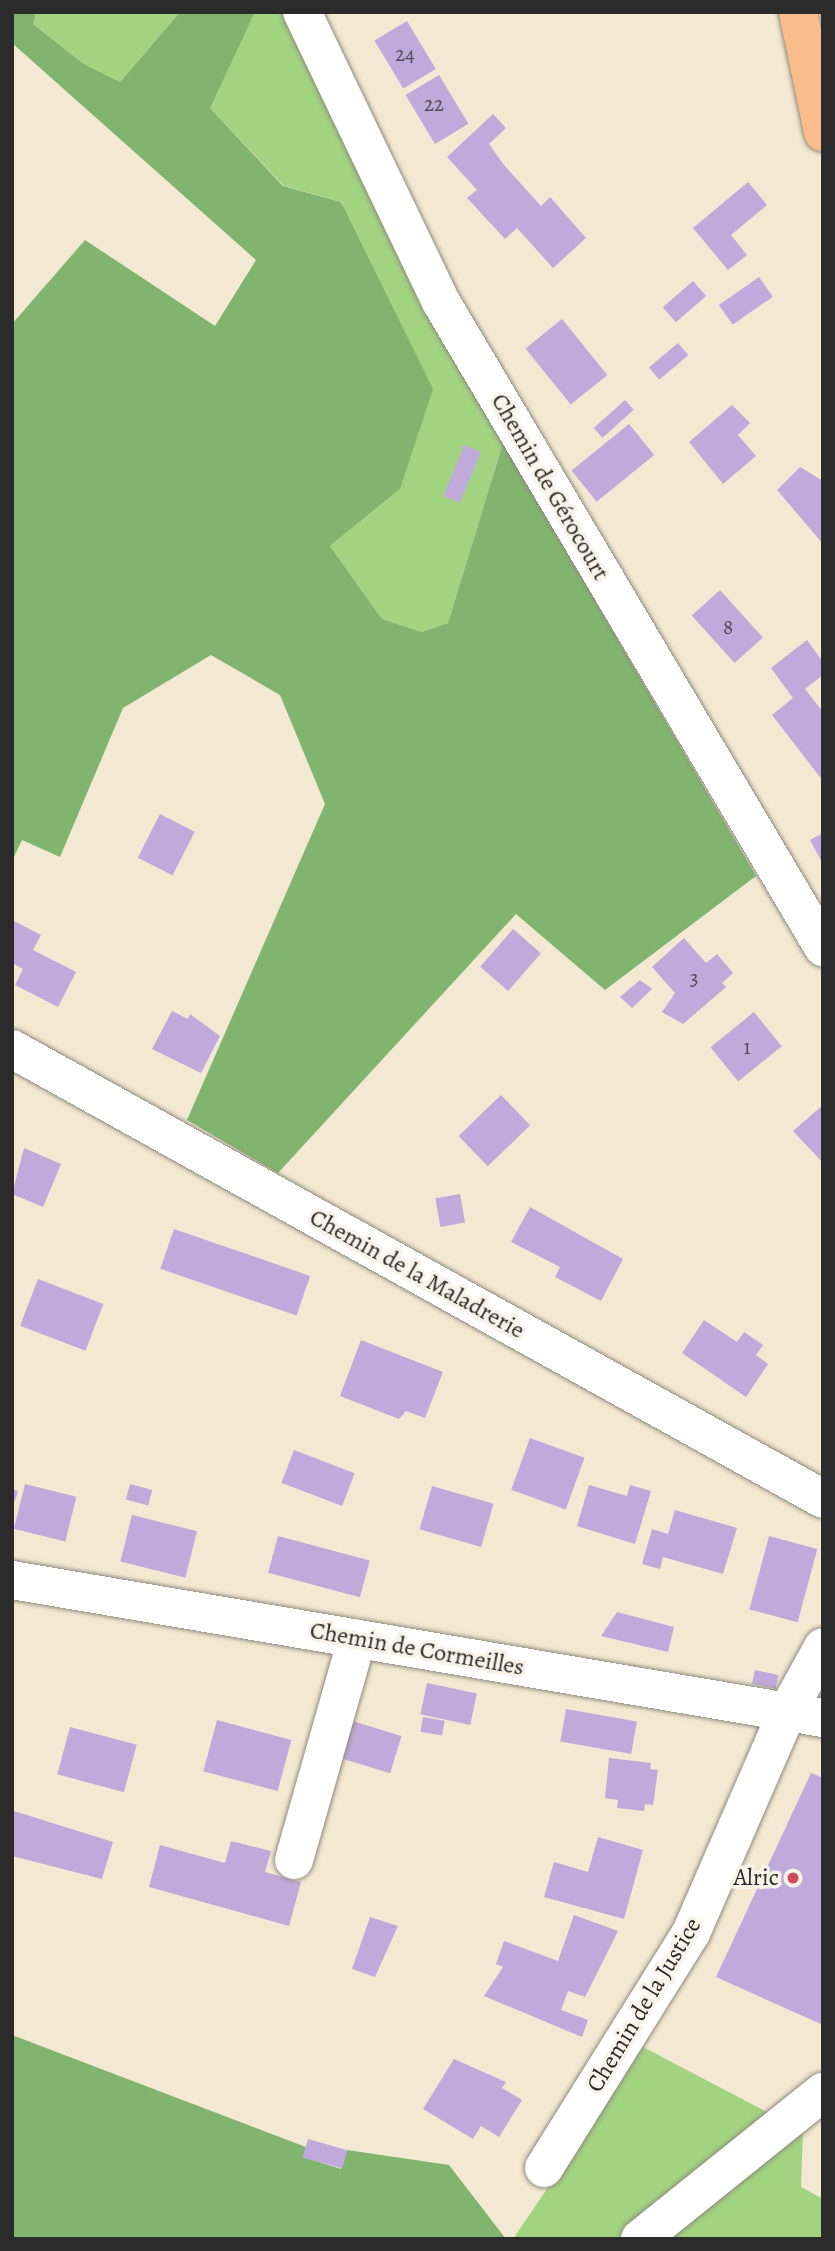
<!DOCTYPE html>
<meta charset="utf-8">
<style>
body{margin:0}
#map{position:relative;width:835px;height:2251px;overflow:hidden;background:#f3e8d2;font-family:Alegreya,serif}
div>[style]{position:absolute}
[style*='--x']{left:calc(var(--x)*1px);top:calc(var(--y)*1px);width:calc(var(--w)*1px);rotate:calc(var(--a)*1deg)}
.green>*{inset:0;background:#a2d381}
.forest>*{inset:0;background:#81b56f}
.building>*{inset:0;background:#c0aadb;transform-origin:0 0}
.roads{filter:drop-shadow(0 0 2px #8f8a7e) drop-shadow(0 0 2px #8f8a7e)}
.minor>*{height:38px;margin:-19px;padding:0 19px;transform-origin:19px;border-radius:19px;background:#fff}
.major>*{height:38px;margin:-19px;padding:0 19px;transform-origin:19px;border-radius:19px;background:#fabc8b}
.dots>*{width:19px;height:19px;translate:-50% -50%;box-sizing:border-box;border:4px solid #f7f3e8;border-radius:50%}
span{translate:-50% -50%;white-space:nowrap;text-align:center;line-height:1.15;-webkit-text-stroke:7px #f7f3e8;paint-order:stroke}
.number-label{font-size:21px;color:#504b57}
.number-label span{-webkit-text-stroke-width:0}
.street-label{font-size:24px;color:#2b2b2b}
.poi-label{font-size:24px;color:#2b2b2b}
.right{translate:-100% -50%;text-align:right}
.frame{position:absolute;inset:0;border:14px solid #2b2b2b;pointer-events:none}
</style>
<div id="map">
<div class="green">
<div style="clip-path:polygon(36px 12px,180px 12px,120px 82px,84px 64px,33px 24px)"></div>
<div style="clip-path:polygon(255px 12px,289px 12px,503px 443px,448px 623px,422px 632px,382px 619px,330px 546px,400px 489px,342px 202px,284px 186px,209px 107px)"></div>
<div style="clip-path:polygon(643px 2047px,803px 2131px,801px 2187px,823px 2199px,823px 2239px,513px 2239px)"></div>
</div>
<div class="forest">
<div style="clip-path:polygon(12px 12px,36px 12px,33px 24px,84px 64px,120px 82px,180px 12px,255px 12px,210px 108px,283px 186px,341px 202px,433px 389px,400px 489px,330px 546px,382px 619px,422px 632px,448px 623px,503px 443px,756px 876px,605px 990px,516px 914px,278px 1173px,187px 1120px,325px 804px,280px 695px,211px 655px,123px 708px,60px 857px,22px 840px,12px 861px,12px 324px,85px 240px,215px 326px,256px 260px,12px 43px)"></div>
<div style="clip-path:polygon(12px 2035px,306px 2147px,303px 2157px,341px 2169px,347px 2150px,449px 2165px,506px 2239px,12px 2239px)"></div>
</div>
<div class="building">
<div style="left:407px;top:21px;width:56px;height:38px;rotate:59deg"></div>
<div style="left:439px;top:75px;width:57px;height:39px;rotate:59deg"></div>
<div style="clip-path:polygon(493px 114px,506px 128px,489px 144px,504px 165px,541px 206px,550px 197px,586px 238px,553px 268px,517px 228px,505px 239px,467px 198px,477px 190px,447px 157px)"></div>
<div style="clip-path:polygon(748px 182px,767px 205px,731px 235px,747px 255px,728px 270px,693px 228px)"></div>
<div style="left:759px;top:277px;width:24px;height:49px;rotate:55deg"></div>
<div style="left:693px;top:281px;width:20px;height:40px;rotate:49deg"></div>
<div style="left:562px;top:319px;width:72px;height:47px;rotate:51deg"></div>
<div style="left:678px;top:343px;width:16px;height:38px;rotate:50deg"></div>
<div style="left:625px;top:400px;width:13px;height:42px;rotate:48deg"></div>
<div style="clip-path:polygon(732px 405px,750px 423px,738px 435px,756px 456px,723px 484px,689px 442px)"></div>
<div style="left:629px;top:424px;width:40px;height:74px;rotate:51deg"></div>
<div style="left:464px;top:445px;width:18px;height:55px;rotate:22deg"></div>
<div style="clip-path:polygon(800px 467px,823px 481px,823px 544px,777px 490px)"></div>
<div style="left:720px;top:590px;width:64px;height:38px;rotate:48deg"></div>
<div style="clip-path:polygon(807px 640px,823px 662px,823px 675px,805px 689px,823px 712px,823px 781px,772px 715px,793px 698px,771px 668px)"></div>
<div style="left:160px;top:814px;width:39px;height:49px;rotate:27deg"></div>
<div style="clip-path:polygon(823px 833px,823px 864px,810px 840px)"></div>
<div style="clip-path:polygon(12px 920px,41px 935px,33px 950px,76px 972px,58px 1007px,15px 985px,23px 969px,12px 963px)"></div>
<div style="left:513px;top:929px;width:37px;height:50px;rotate:41deg"></div>
<div style="clip-path:polygon(684px 938px,706px 963px,717px 954px,733px 973px,722px 983px,726px 987px,683px 1024px,662px 1012px,675px 993px,652px 967px)"></div>
<div style="clip-path:polygon(640px 980px,652px 989px,632px 1008px,620px 997px)"></div>
<div style="clip-path:polygon(172px 1011px,188px 1019px,190px 1014px,220px 1036px,201px 1073px,152px 1049px)"></div>
<div style="left:754px;top:1012px;width:44px;height:56px;rotate:51deg"></div>
<div style="left:501px;top:1095px;width:42px;height:59px;rotate:46deg"></div>
<div style="clip-path:polygon(823px 1105px,823px 1163px,793px 1131px)"></div>
<div style="clip-path:polygon(24px 1148px,61px 1164px,43px 1207px,12px 1194px)"></div>
<div style="left:460px;top:1194px;width:29px;height:25px;rotate:80deg"></div>
<div style="clip-path:polygon(530px 1207px,623px 1259px,601px 1301px,555px 1277px,560px 1267px,511px 1242px)"></div>
<div style="left:174px;top:1229px;width:144px;height:42px;rotate:19deg"></div>
<div style="left:38px;top:1279px;width:70px;height:50px;rotate:21deg"></div>
<div style="clip-path:polygon(704px 1320px,737px 1342px,744px 1332px,763px 1345px,756px 1355px,768px 1364px,746px 1397px,682px 1353px)"></div>
<div style="clip-path:polygon(361px 1340px,443px 1372px,425px 1418px,406px 1411px,399px 1419px,340px 1396px)"></div>
<div style="left:530px;top:1438px;width:58px;height:55px;rotate:20deg"></div>
<div style="left:294px;top:1450px;width:65px;height:35px;rotate:21deg"></div>
<div style="left:25px;top:1484px;width:53px;height:46px;rotate:14deg"></div>
<div style="left:130px;top:1484px;width:23px;height:16px;rotate:15deg"></div>
<div style="clip-path:polygon(589px 1485px,627px 1496px,630px 1485px,651px 1491px,635px 1544px,577px 1526px)"></div>
<div style="left:432px;top:1486px;width:64px;height:45px;rotate:16deg"></div>
<div style="clip-path:polygon(12px 1489px,18px 1491px,13px 1506px,12px 1506px)"></div>
<div style="clip-path:polygon(675px 1510px,737px 1528px,723px 1574px,663px 1557px,660px 1569px,642px 1564px,652px 1529px,668px 1534px)"></div>
<div style="left:132px;top:1515px;width:67px;height:48px;rotate:14deg"></div>
<div style="left:278px;top:1536px;width:95px;height:38px;rotate:15deg"></div>
<div style="left:769px;top:1536px;width:50px;height:76px;rotate:15deg"></div>
<div style="clip-path:polygon(617px 1612px,674px 1627px,668px 1652px,601px 1636px)"></div>
<div style="left:755px;top:1670px;width:24px;height:14px;rotate:12deg"></div>
<div style="left:427px;top:1683px;width:51px;height:32px;rotate:12deg"></div>
<div style="left:566px;top:1709px;width:72px;height:33px;rotate:10deg"></div>
<div style="left:423px;top:1717px;width:22px;height:15px;rotate:10deg"></div>
<div style="left:346px;top:1719px;width:58px;height:39px;rotate:17deg"></div>
<div style="left:217px;top:1720px;width:77px;height:53px;rotate:15deg"></div>
<div style="left:70px;top:1727px;width:69px;height:49px;rotate:15deg"></div>
<div style="clip-path:polygon(609px 1758px,651px 1763px,650px 1769px,658px 1770px,653px 1805px,645px 1804px,644px 1811px,617px 1808px,618px 1800px,605px 1798px)"></div>
<div style="clip-path:polygon(811px 1773px,823px 1778px,823px 2025px,716px 1977px)"></div>
<div style="clip-path:polygon(14px 1811px,113px 1842px,102px 1879px,12px 1856px)"></div>
<div style="clip-path:polygon(598px 1837px,643px 1850px,624px 1919px,544px 1897px,554px 1862px,588px 1872px)"></div>
<div style="clip-path:polygon(231px 1841px,271px 1851px,265px 1872px,301px 1882px,289px 1926px,149px 1887px,160px 1845px,225px 1863px)"></div>
<div style="clip-path:polygon(574px 1915px,618px 1931px,585px 1997px,568px 1991px,561px 2010px,588px 2020px,582px 2037px,484px 1996px,503px 1967px,496px 1964px,504px 1941px,558px 1961px)"></div>
<div style="clip-path:polygon(370px 1917px,398px 1926px,375px 1977px,352px 1969px)"></div>
<div style="clip-path:polygon(454px 2059px,506px 2082px,502px 2088px,522px 2100px,499px 2137px,481px 2126px,473px 2139px,423px 2109px)"></div>
<div style="left:308px;top:2139px;width:41px;height:19px;rotate:16deg"></div>
</div>
<div class="roads">
<div class="minor">
<div style="--x:302;--y:12;--w:322;--a:64.4"></div>
<div style="--x:441;--y:302;--w:750;--a:59.36"></div>
<div style="--x:12;--y:1049;--w:927;--a:29.02"></div>
<div style="--x:12;--y:1580;--w:823;--a:9.66"></div>
<div style="--x:294;--y:1860;--w:230;--a:-74.1"></div>
<div style="--x:544;--y:2168;--w:277;--a:-58"></div>
<div style="--x:691;--y:1933;--w:241;--a:-66.5"></div>
<div style="--x:787;--y:1712;--w:74;--a:-61"></div>
<div style="--x:640;--y:2239;--w:235;--a:-38.8"></div>
</div>
<div class="major">
<div style="--x:798;--y:12;--w:123;--a:78.2"></div>
</div>
</div>
<div class="dots">
<div style="left:793px;top:1878px;background:#d1495b"></div>
</div>
<div class="number-label">
<span style="left:405px;top:54px">24</span>
<span style="left:434px;top:104px">22</span>
<span style="left:728px;top:627px">8</span>
<span style="left:694px;top:978px">3</span>
<span style="left:747px;top:1047px">1</span>
</div>
<div class="street-label">
<span style="left:550px;top:487px;rotate:60deg">Chemin de Gérocourt</span>
<span style="left:417px;top:1274px;rotate:29deg">Chemin de la Maladrerie</span>
<span style="left:417px;top:1649px;rotate:10deg">Chemin de Cormeilles</span>
<span style="left:644px;top:2005px;rotate:-59deg">Chemin de la Justice</span>
</div>
<div class="poi-label">
<span class="right" style="left:779px;top:1878px">Alric</span>
</div>
<div class="frame"></div>
</div>
